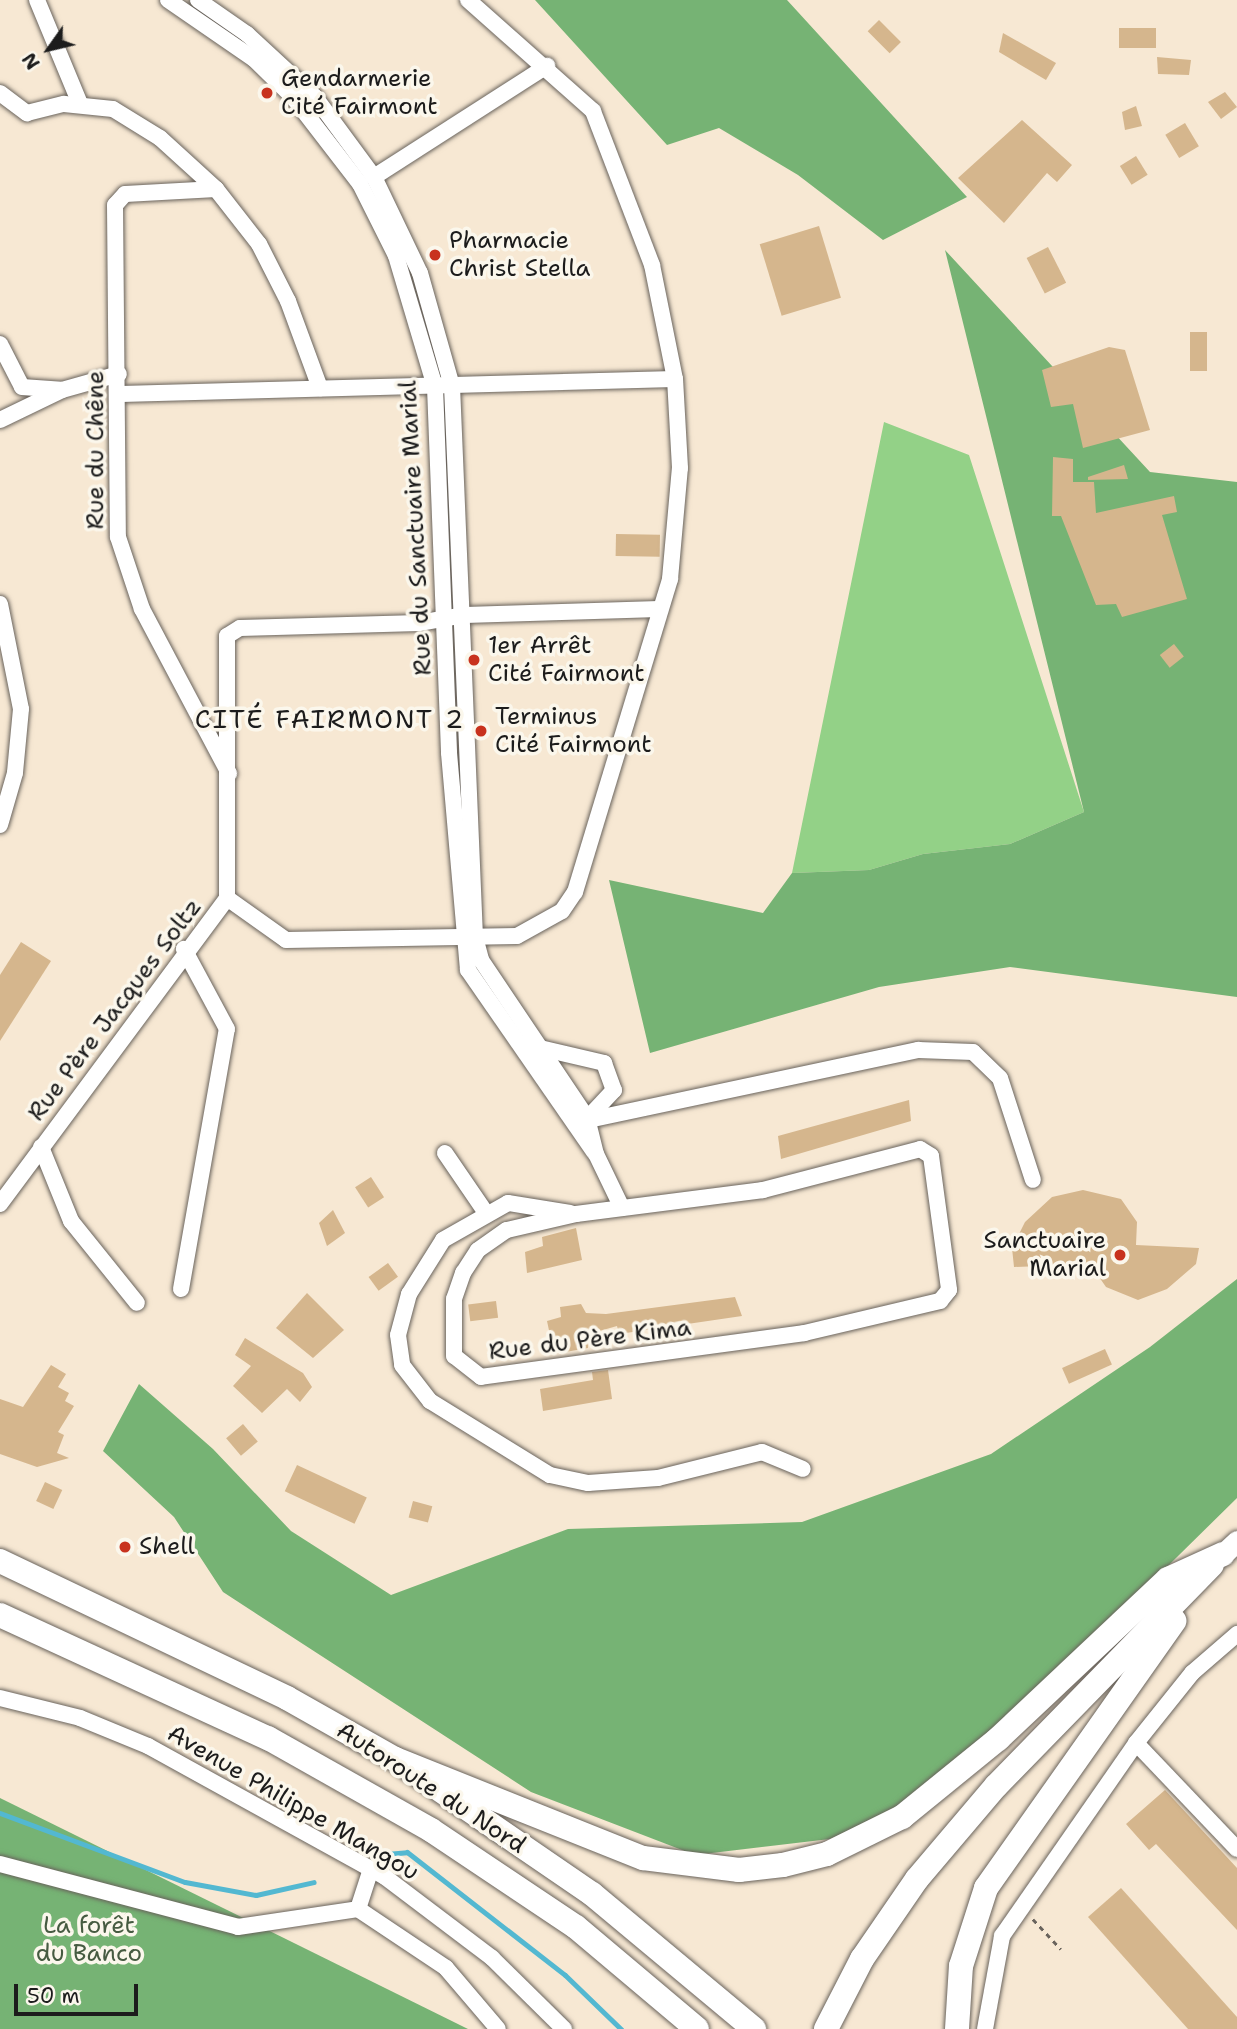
<!DOCTYPE html>
<meta charset="utf-8">
<style>
body{margin:0}
#map{position:relative;width:1237px;height:2029px;overflow:hidden;background:#f7e8d3;font-family:"Shantell Sans",sans-serif}
div>[style]{position:absolute}
[style*='--x']{left:calc(var(--x)*1px);top:calc(var(--y)*1px);width:calc(var(--w)*1px);rotate:calc(var(--a)*1deg)}
.green>*{inset:0;background:#93d187}
.forest>*{inset:0;background:#76b374}
.stream>*{height:5px;margin:-2.5px;padding:0 2.5px;transform-origin:2.5px;border-radius:2.5px;background:#53b8d1}
.building>*{inset:0;background:#d5b68d;transform-origin:0 0}
.path>*{height:2.5px;margin-top:-1.25px;transform-origin:0;background:repeating-linear-gradient(90deg,#69635c 0 5px,transparent 0 10px)}
.roads{filter:drop-shadow(0 0 2px #69635c) drop-shadow(0 0 2px #69635c)}
.minor>*{height:16px;margin:-8px;padding:0 8px;transform-origin:8px;border-radius:8px;background:#fff}
.major>*{height:21px;margin:-10.5px;padding:0 10.5px;transform-origin:10.5px;border-radius:10.5px;background:#fff}
.highway>*{height:24px;margin:-12px;padding:0 12px;transform-origin:12px;border-radius:12px;background:#fff}
.dots>*{width:19px;height:19px;translate:-50% -50%;box-sizing:border-box;border:4px solid #fbf7ec;border-radius:50%}
span{translate:-50% -50%;white-space:nowrap;text-align:center;line-height:1.15;-webkit-text-stroke:7px #fbf7ec;paint-order:stroke}
.poi-label{font-size:24px;color:#1c1c1c}
.left{translate:0 -50%;text-align:left}
.right{translate:-100% -50%;text-align:right}
.street-label{font-size:24px;color:#1c1c1c}
.park-label{font-size:24px;color:#465b41}
.neighbourhood-label{font-size:26px;color:#1c1c1c;letter-spacing:2px}
.north{position:absolute;left:14px;top:14px;width:70px;height:70px;-webkit-text-stroke:5px #fbf7ec;paint-order:stroke;rotate:236deg;font-size:19px;font-weight:700;line-height:28px;text-align:center;color:#1c1c1c}
.north::after{content:'';display:block;margin:auto;width:24px;height:32px;background:#1c1c1c;clip-path:polygon(50% 0,100% 100%,50% 72%,0 100%)}
.scale{position:absolute;left:14px;top:1984px;width:124px;height:32px;box-sizing:border-box;border:4px solid #1c1c1c;border-top:0;padding-left:9px;font-size:21px;line-height:24px;white-space:nowrap;color:#1c1c1c;-webkit-text-stroke:5px #fbf7ec;paint-order:stroke}
</style>
<div id="map">
<div class="green">
<div style="clip-path:polygon(884px 422px,969px 455px,1084px 812px,1010px 844px,923px 854px,869px 870px,792px 873px)"></div>
</div>
<div class="forest">
<div style="clip-path:polygon(535px 0,787px 0,967px 197px,883px 240px,798px 175px,719px 128px,667px 145px)"></div>
<div style="clip-path:polygon(945px 250px,1150px 472px,1237px 482px,1237px 997px,1010px 967px,879px 987px,650px 1053px,609px 880px,763px 913px,792px 873px,869px 870px,923px 854px,1010px 844px,1084px 812px)"></div>
<div style="clip-path:polygon(1237px 1279px,1237px 1498px,1054px 1678px,905px 1806px,830px 1839px,695px 1855px,531px 1792px,223px 1592px,174px 1517px,103px 1451px,139px 1384px,213px 1449px,291px 1531px,391px 1595px,568px 1529px,802px 1522px,991px 1454px,1150px 1347px)"></div>
<div style="clip-path:polygon(0 1798px,468px 2029px,0 2029px)"></div>
</div>
<div class="stream">
<div style="--x:0;--y:1813;--w:197;--a:20.5"></div>
<div style="--x:185;--y:1882;--w:72;--a:10.4"></div>
<div style="--x:256;--y:1895;--w:59;--a:-12.6"></div>
<div style="--x:386;--y:1854;--w:21;--a:-5"></div>
<div style="--x:407;--y:1852;--w:200;--a:37.9"></div>
<div style="--x:565;--y:1975;--w:78;--a:44"></div>
</div>
<div class="building">
<div style="left:879px;top:20px;width:31px;height:16px;rotate:45deg"></div>
<div style="left:1119px;top:28px;width:37px;height:20px"></div>
<div style="clip-path:polygon(1003px 33px,1056px 63px,1046px 80px,999px 52px)"></div>
<div style="clip-path:polygon(1157px 57px,1191px 60px,1189px 75px,1158px 74px)"></div>
<div style="clip-path:polygon(1225px 92px,1237px 107px,1221px 119px,1208px 102px)"></div>
<div style="clip-path:polygon(1136px 106px,1142px 126px,1125px 130px,1122px 112px)"></div>
<div style="clip-path:polygon(1022px 120px,1072px 165px,1057px 182px,1047px 173px,1004px 223px,958px 178px)"></div>
<div style="left:1185px;top:123px;width:27px;height:23px;rotate:59deg"></div>
<div style="left:1136px;top:156px;width:22px;height:19px;rotate:58deg"></div>
<div style="left:819px;top:226px;width:75px;height:62px;rotate:73deg"></div>
<div style="left:1048px;top:247px;width:40px;height:24px;rotate:63deg"></div>
<div style="left:1190px;top:332px;width:17px;height:39px"></div>
<div style="clip-path:polygon(1109px 347px,1125px 350px,1150px 430px,1083px 448px,1073px 404px,1051px 407px,1042px 370px)"></div>
<div style="clip-path:polygon(1053px 457px,1073px 459px,1073px 482px,1094px 482px,1096px 513px,1174px 496px,1177px 512px,1162px 515px,1187px 599px,1122px 617px,1116px 604px,1096px 605px,1061px 516px,1052px 516px)"></div>
<div style="clip-path:polygon(1124px 465px,1128px 479px,1088px 480px,1088px 477px)"></div>
<div style="left:616px;top:534px;width:44px;height:22px;rotate:1deg"></div>
<div style="left:1174px;top:644px;width:16px;height:18px;rotate:52deg"></div>
<div style="clip-path:polygon(21px 942px,51px 961px,0 1041px,0 975px)"></div>
<div style="clip-path:polygon(909px 1100px,911px 1121px,781px 1159px,778px 1136px)"></div>
<div style="left:371px;top:1177px;width:24px;height:19px;rotate:57deg"></div>
<div style="clip-path:polygon(1083px 1190px,1121px 1199px,1137px 1222px,1136px 1245px,1199px 1248px,1196px 1264px,1167px 1289px,1138px 1300px,1106px 1287px,1090px 1264px,1014px 1267px,1012px 1248px,1025px 1222px,1052px 1197px)"></div>
<div style="clip-path:polygon(333px 1210px,345px 1233px,327px 1246px,319px 1223px)"></div>
<div style="clip-path:polygon(576px 1228px,582px 1260px,527px 1273px,525px 1252px,543px 1246px,542px 1237px)"></div>
<div style="left:388px;top:1263px;width:17px;height:24px;rotate:54deg"></div>
<div style="clip-path:polygon(307px 1293px,344px 1330px,313px 1358px,276px 1328px)"></div>
<div style="clip-path:polygon(735px 1297px,742px 1316px,619px 1334px,617px 1326px,589px 1334px,588px 1348px,554px 1354px,547px 1321px,561px 1317px,560px 1307px,581px 1304px,586px 1313px,606px 1314px)"></div>
<div style="left:496px;top:1301px;width:17px;height:28px;rotate:83deg"></div>
<div style="clip-path:polygon(245px 1338px,303px 1373px,312px 1387px,300px 1402px,287px 1389px,262px 1413px,233px 1386px,251px 1366px,235px 1355px)"></div>
<div style="left:1105px;top:1349px;width:17px;height:47px;rotate:66deg"></div>
<div style="clip-path:polygon(51px 1365px,66px 1374px,58px 1387px,69px 1393px,65px 1401px,74px 1406px,58px 1432px,64px 1435px,57px 1453px,69px 1458px,37px 1467px,0 1454px,0 1399px,23px 1407px)"></div>
<div style="clip-path:polygon(608px 1370px,612px 1399px,543px 1411px,540px 1389px,593px 1380px,592px 1372px)"></div>
<div style="left:243px;top:1424px;width:23px;height:22px;rotate:50deg"></div>
<div style="left:297px;top:1465px;width:77px;height:29px;rotate:25deg"></div>
<div style="left:45px;top:1482px;width:19px;height:21px;rotate:25deg"></div>
<div style="left:413px;top:1501px;width:20px;height:17px;rotate:15deg"></div>
<div style="clip-path:polygon(1165px 1790px,1237px 1868px,1237px 1930px,1156px 1844px,1149px 1850px,1126px 1824px)"></div>
<div style="clip-path:polygon(1121px 1888px,1237px 2017px,1237px 2029px,1188px 2029px,1088px 1917px)"></div>
</div>
<div class="path">
<div style="--x:1033;--y:1919;--w:41;--a:47"></div>
</div>
<div class="roads">
<div class="minor">
<div style="--x:37;--y:0;--w:113;--a:67.5"></div>
<div style="--x:168;--y:0;--w:104;--a:34.5"></div>
<div style="--x:254;--y:59;--w:54;--a:44.3"></div>
<div style="--x:293;--y:97;--w:110;--a:52.4"></div>
<div style="--x:360;--y:184;--w:80;--a:63.4"></div>
<div style="--x:396;--y:256;--w:137;--a:73.4"></div>
<div style="--x:435;--y:387;--w:366;--a:87.8"></div>
<div style="--x:449;--y:753;--w:218;--a:85"></div>
<div style="--x:468;--y:970;--w:221;--a:55.3"></div>
<div style="--x:198;--y:0;--w:60;--a:34.8"></div>
<div style="--x:247;--y:34;--w:93;--a:42.8"></div>
<div style="--x:315;--y:97;--w:99;--a:53.6"></div>
<div style="--x:374;--y:177;--w:106;--a:64.4"></div>
<div style="--x:420;--y:273;--w:117;--a:74.2"></div>
<div style="--x:452;--y:386;--w:551;--a:87.61"></div>
<div style="--x:475;--y:937;--w:24;--a:75"></div>
<div style="--x:481;--y:960;--w:190;--a:56.1"></div>
<div style="--x:587;--y:1118;--w:37;--a:76"></div>
<div style="--x:596;--y:1154;--w:60;--a:64.3"></div>
<div style="--x:0;--y:93;--w:34;--a:37"></div>
<div style="--x:27;--y:113;--w:38;--a:-14"></div>
<div style="--x:64;--y:104;--w:49;--a:5.8"></div>
<div style="--x:113;--y:109;--w:55;--a:31.7"></div>
<div style="--x:160;--y:138;--w:76;--a:42.3"></div>
<div style="--x:216;--y:189;--w:70;--a:52"></div>
<div style="--x:259;--y:244;--w:64;--a:63"></div>
<div style="--x:288;--y:301;--w:93;--a:69.8"></div>
<div style="--x:374;--y:177;--w:206;--a:-32.7"></div>
<div style="--x:216;--y:189;--w:91;--a:176.9"></div>
<div style="--x:125;--y:194;--w:15;--a:132"></div>
<div style="--x:115;--y:205;--w:332;--a:89.5"></div>
<div style="--x:118;--y:537;--w:76;--a:71.6"></div>
<div style="--x:142;--y:609;--w:186;--a:62.1"></div>
<div style="--x:0;--y:344;--w:48;--a:62.9"></div>
<div style="--x:22;--y:387;--w:39;--a:4"></div>
<div style="--x:121;--y:394;--w:554;--a:-1.55"></div>
<div style="--x:0;--y:420;--w:69;--a:-25.8"></div>
<div style="--x:62;--y:390;--w:59;--a:-15.7"></div>
<div style="--x:0;--y:604;--w:107;--a:78.7"></div>
<div style="--x:21;--y:709;--w:64;--a:95.4"></div>
<div style="--x:15;--y:773;--w:54;--a:106.1"></div>
<div style="--x:227;--y:898;--w:72;--a:35.4"></div>
<div style="--x:286;--y:940;--w:231;--a:-1"></div>
<div style="--x:517;--y:936;--w:51;--a:-29.1"></div>
<div style="--x:562;--y:911;--w:23;--a:-56"></div>
<div style="--x:575;--y:892;--w:327;--a:-73.1"></div>
<div style="--x:670;--y:579;--w:111;--a:-84.9"></div>
<div style="--x:680;--y:468;--w:89;--a:-93.2"></div>
<div style="--x:675;--y:379;--w:116;--a:-101.4"></div>
<div style="--x:652;--y:265;--w:165;--a:-111"></div>
<div style="--x:593;--y:111;--w:167;--a:-138.4"></div>
<div style="--x:540;--y:1048;--w:66;--a:13.2"></div>
<div style="--x:604;--y:1063;--w:29;--a:70"></div>
<div style="--x:614;--y:1090;--w:37;--a:133"></div>
<div style="--x:579;--y:1122;--w:347;--a:-12"></div>
<div style="--x:918;--y:1050;--w:55;--a:2.1"></div>
<div style="--x:973;--y:1052;--w:37;--a:44"></div>
<div style="--x:1000;--y:1078;--w:107;--a:72.1"></div>
<div style="--x:41;--y:1147;--w:80;--a:67.9"></div>
<div style="--x:71;--y:1221;--w:105;--a:51.2"></div>
<div style="--x:920;--y:1149;--w:13;--a:32"></div>
<div style="--x:931;--y:1156;--w:135;--a:82.3"></div>
<div style="--x:949;--y:1290;--w:14;--a:129"></div>
<div style="--x:940;--y:1301;--w:139;--a:166.7"></div>
<div style="--x:805;--y:1333;--w:327;--a:172.3"></div>
<div style="--x:481;--y:1377;--w:34;--a:-142"></div>
<div style="--x:454;--y:1356;--w:57;--a:-90"></div>
<div style="--x:454;--y:1299;--w:28;--a:-71"></div>
<div style="--x:463;--y:1273;--w:27;--a:-57"></div>
<div style="--x:478;--y:1250;--w:35;--a:-35"></div>
<div style="--x:507;--y:1230;--w:71;--a:-13.1"></div>
<div style="--x:576;--y:1214;--w:189;--a:-7.3"></div>
<div style="--x:763;--y:1190;--w:162;--a:-14.6"></div>
<div style="--x:445;--y:1153;--w:69;--a:55.6"></div>
<div style="--x:0;--y:1204;--w:381;--a:-53.4"></div>
<div style="--x:227;--y:898;--w:262;--a:-90"></div>
<div style="--x:227;--y:636;--w:15;--a:-32"></div>
<div style="--x:240;--y:628;--w:179;--a:-1.6"></div>
<div style="--x:419;--y:623;--w:47;--a:-9.9"></div>
<div style="--x:465;--y:615;--w:194;--a:-1.8"></div>
<div style="--x:570;--y:1213;--w:63;--a:-170.8"></div>
<div style="--x:508;--y:1203;--w:75;--a:150.4"></div>
<div style="--x:443;--y:1240;--w:64;--a:122.2"></div>
<div style="--x:409;--y:1294;--w:42;--a:105"></div>
<div style="--x:398;--y:1335;--w:30;--a:82"></div>
<div style="--x:402;--y:1365;--w:46;--a:52.1"></div>
<div style="--x:430;--y:1401;--w:141;--a:31.7"></div>
<div style="--x:550;--y:1475;--w:39;--a:12"></div>
<div style="--x:588;--y:1483;--w:70;--a:-4.1"></div>
<div style="--x:658;--y:1478;--w:107;--a:-14"></div>
<div style="--x:762;--y:1452;--w:44;--a:22.5"></div>
<div style="--x:181;--y:1289;--w:264;--a:-80"></div>
<div style="--x:227;--y:1029;--w:91;--a:-118.3"></div>
<div style="--x:0;--y:1698;--w:82;--a:14"></div>
<div style="--x:80;--y:1718;--w:74;--a:22.4"></div>
<div style="--x:148;--y:1746;--w:271;--a:28.9"></div>
<div style="--x:385;--y:1877;--w:134;--a:37.1"></div>
<div style="--x:492;--y:1958;--w:101;--a:44.6"></div>
<div style="--x:1136;--y:1743;--w:146;--a:46.4"></div>
<div style="--x:0;--y:1864;--w:246;--a:14.8"></div>
<div style="--x:238;--y:1927;--w:121;--a:-8.5"></div>
<div style="--x:358;--y:1909;--w:106;--a:33.8"></div>
<div style="--x:446;--y:1968;--w:80;--a:49.6"></div>
<div style="--x:358;--y:1909;--w:42;--a:-72"></div>
<div style="--x:985;--y:2029;--w:95;--a:-79.6"></div>
<div style="--x:1002;--y:1936;--w:235;--a:-55.2"></div>
<div style="--x:1136;--y:1743;--w:90;--a:-51.3"></div>
<div style="--x:1192;--y:1673;--w:60;--a:-40.9"></div>
</div>
<div class="major">
<div style="--x:1223;--y:1554;--w:19;--a:-43"></div>
</div>
<div class="highway">
<div style="--x:0;--y:1561;--w:318;--a:25.5"></div>
<div style="--x:287;--y:1698;--w:124;--a:29.5"></div>
<div style="--x:395;--y:1759;--w:239;--a:34.4"></div>
<div style="--x:592;--y:1894;--w:211;--a:39.8"></div>
<div style="--x:0;--y:1615;--w:295;--a:24.7"></div>
<div style="--x:268;--y:1738;--w:187;--a:29.4"></div>
<div style="--x:431;--y:1830;--w:174;--a:33.8"></div>
<div style="--x:576;--y:1927;--w:158;--a:40.1"></div>
<div style="--x:395;--y:1759;--w:267;--a:21.8"></div>
<div style="--x:643;--y:1858;--w:97;--a:7.1"></div>
<div style="--x:739;--y:1870;--w:44;--a:-6.5"></div>
<div style="--x:783;--y:1865;--w:45;--a:-14"></div>
<div style="--x:827;--y:1854;--w:84;--a:-26.3"></div>
<div style="--x:902;--y:1817;--w:124;--a:-39.1"></div>
<div style="--x:998;--y:1739;--w:233;--a:-43.3"></div>
<div style="--x:1168;--y:1579;--w:60;--a:-24.4"></div>
<div style="--x:826;--y:2029;--w:79;--a:-62.8"></div>
<div style="--x:862;--y:1959;--w:97;--a:-55.5"></div>
<div style="--x:917;--y:1879;--w:122;--a:-49.7"></div>
<div style="--x:996;--y:1786;--w:309;--a:-45.7"></div>
<div style="--x:957;--y:2029;--w:63;--a:-86.4"></div>
<div style="--x:961;--y:1966;--w:82;--a:-72.2"></div>
<div style="--x:986;--y:1888;--w:327;--a:-54.8"></div>
</div>
</div>
<div class="dots">
<div style="left:267px;top:93px;background:#c8321e"></div>
<div style="left:435px;top:255px;background:#c8321e"></div>
<div style="left:474px;top:660px;background:#c8321e"></div>
<div style="left:481px;top:731px;background:#c8321e"></div>
<div style="left:1120px;top:1255px;background:#c8321e"></div>
<div style="left:125px;top:1547px;background:#c8321e"></div>
</div>
<div class="poi-label">
<span class="left" style="left:281px;top:93px">Gendarmerie<br>Cité Fairmont</span>
<span class="left" style="left:449px;top:255px">Pharmacie<br>Christ Stella</span>
<span class="left" style="left:488px;top:660px">1er Arrêt<br>Cité Fairmont</span>
<span class="left" style="left:495px;top:731px">Terminus<br>Cité Fairmont</span>
<span class="right" style="left:1106px;top:1255px">Sanctuaire<br>Marial</span>
<span class="left" style="left:139px;top:1547px">Shell</span>
</div>
<div class="street-label">
<span style="left:96px;top:450px;rotate:-90deg">Rue du Chêne</span>
<span style="left:416px;top:528px;rotate:-93deg">Rue du Sanctuaire Marial</span>
<span style="left:115px;top:1010px;rotate:-53deg">Rue Père Jacques Soltz</span>
<span style="left:590px;top:1340px;rotate:-7deg">Rue du Père Kima</span>
<span style="left:431px;top:1788px;rotate:33deg">Autoroute du Nord</span>
<span style="left:293px;top:1803px;rotate:30deg">Avenue Philippe Mangou</span>
</div>
<div class="park-label">
<span style="left:89px;top:1940px">La forêt<br>du Banco</span>
</div>
<div class="neighbourhood-label">
<span style="left:330px;top:719px">CITÉ FAIRMONT 2</span>
</div>
<div class="north">N</div>
<div class="scale">50 m</div>
</div>
